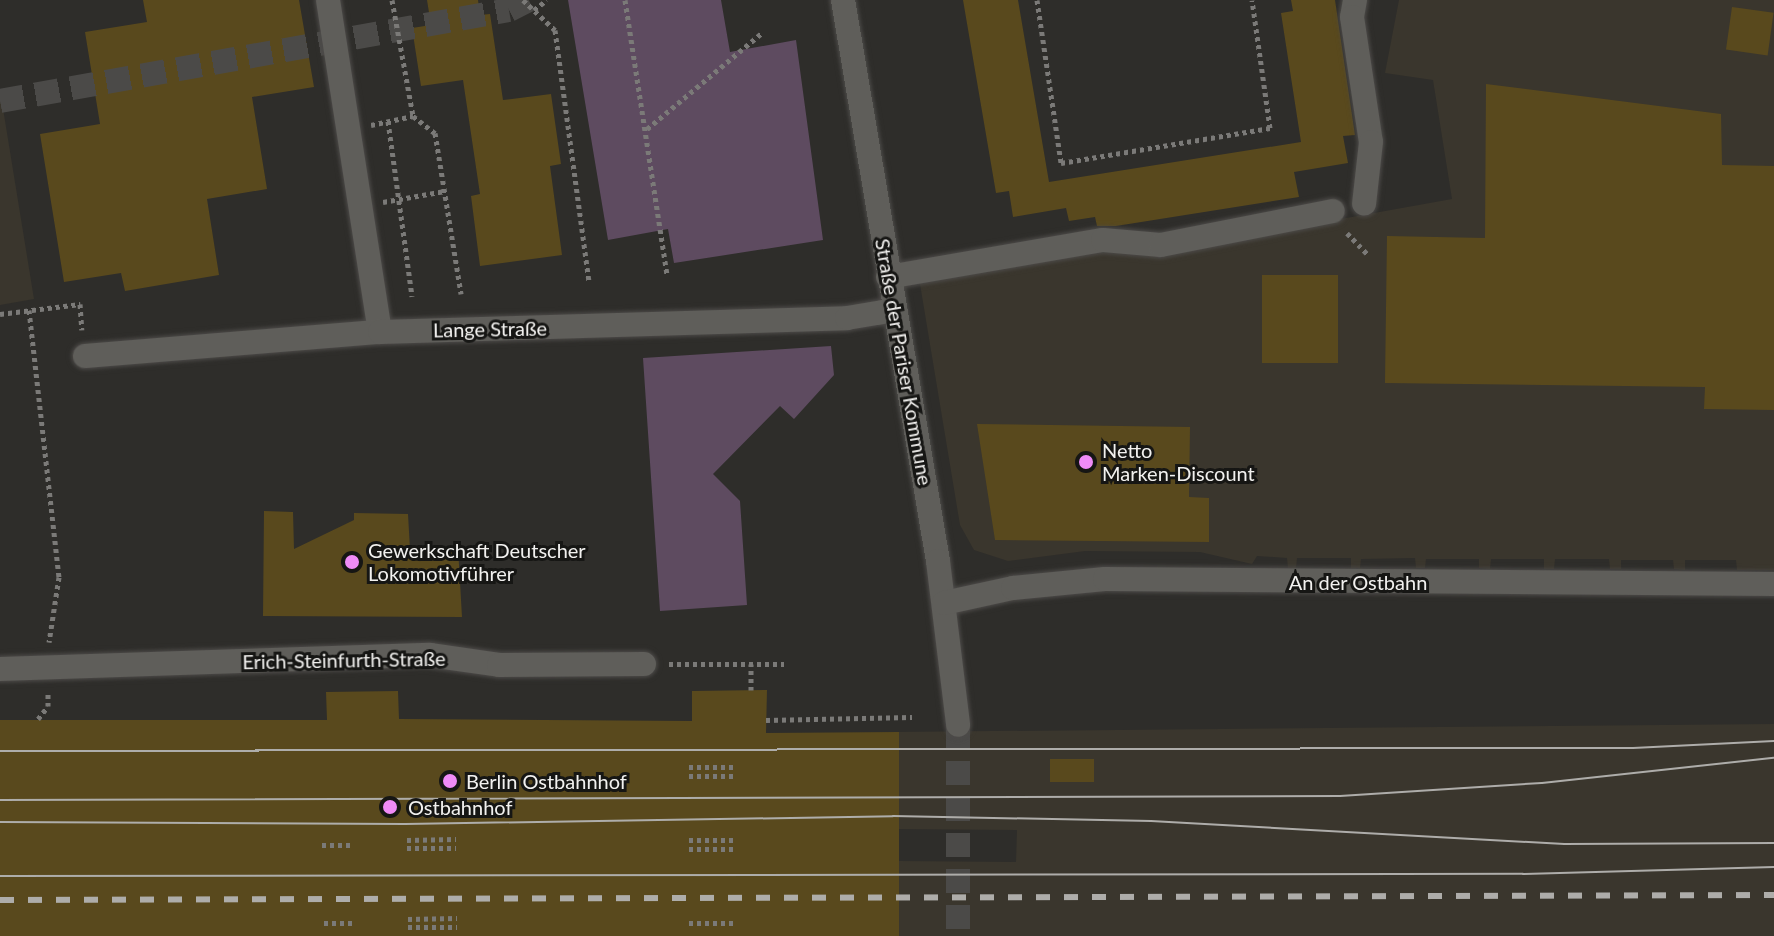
<!DOCTYPE html>
<meta charset="utf-8">
<style>
body{margin:0}
#map{position:relative;width:1774px;height:936px;overflow:hidden;background:#2e2d2a;font-family:Lato,sans-serif}
div>[style]{position:absolute}
[style*='--x']{left:calc(var(--x)*1px);top:calc(var(--y)*1px);width:calc(var(--w)*1px);rotate:calc(var(--a)*1deg)}
.built>*{inset:0;background:#3a362d}
.green>*{inset:0;background:#5e4b60}
.building>*{inset:0;background:#59491d;transform-origin:0 0}
.minor-tunnel>*{height:24px;margin-top:-12px;transform-origin:0;background:repeating-linear-gradient(90deg,#4b4a48 0 24px,transparent 0 36px)}
.path>*{height:5px;margin-top:-2.5px;transform-origin:0;background:repeating-linear-gradient(90deg,#7b7a78 0 4px,transparent 0 8px)}
.roads{filter:drop-shadow(0 0 2px #4c4a48) drop-shadow(0 0 2px #4c4a48)}
.minor>*{height:24px;margin:-12px;padding:0 12px;transform-origin:12px;border-radius:12px;background:#5f5e5a}
.tram>*{height:2px;margin:-1px;padding:0 1px;transform-origin:1px;border-radius:1px;background:#aeadaa}
.rail>*{height:6px;margin-top:-3px;transform-origin:0;background:repeating-linear-gradient(90deg,#aeadaa 0 14px,transparent 0 28px)}
.dots>*{width:22px;height:22px;translate:-50% -50%;box-sizing:border-box;border:4px solid #161614;border-radius:50%}
span{translate:-50% -50%;white-space:nowrap;text-align:center;line-height:1.15;-webkit-text-stroke:6px #161614;paint-order:stroke}
.street-label{font-size:20px;color:#f2f1ef}
.poi-label{font-size:20px;color:#f2f1ef}
.left{translate:0 -50%;text-align:left}
</style>
<div id="map">
<div class="built">
<div style="clip-path:polygon(1399px 0,1774px 0,1774px 570px,1737px 570px,1736px 560px,1685px 560px,1685px 570px,1674px 569px,1673px 560px,1621px 560px,1621px 569px,1610px 569px,1609px 559px,1555px 559px,1554px 569px,1544px 569px,1544px 559px,1491px 559px,1490px 569px,1479px 568px,1479px 559px,1426px 559px,1425px 568px,1416px 568px,1415px 558px,1361px 559px,1360px 568px,1351px 568px,1351px 558px,1297px 558px,1296px 568px,1288px 568px,1287px 558px,1257px 556px,1252px 564px,1200px 552px,1085px 551px,1008px 561px,974px 550px,960px 525px,919px 278px,1102px 247px,1157px 252px,1452px 199px,1433px 80px,1385px 73px)"></div>
<div style="clip-path:polygon(0 90px,34px 299px,0 305px)"></div>
<div style="clip-path:polygon(1774px 724px,1774px 936px,899px 936px,899px 861px,1016px 862px,1017px 830px,893px 829px,893px 732px)"></div>
</div>
<div class="green">
<div style="clip-path:polygon(568px 0,721px 0,730px 52px,796px 40px,823px 240px,674px 263px,668px 229px,608px 240px)"></div>
<div style="clip-path:polygon(831px 346px,834px 375px,794px 419px,780px 406px,713px 474px,740px 501px,747px 605px,660px 611px,643px 358px)"></div>
</div>
<div class="building">
<div style="clip-path:polygon(143px 0,299px 0,314px 87px,252px 97px,267px 189px,207px 199px,219px 275px,125px 291px,121px 273px,64px 282px,40px 134px,100px 124px,85px 32px,147px 22px)"></div>
<div style="clip-path:polygon(427px 0,478px 0,480px 15px,490px 14px,503px 100px,551px 94px,561px 164px,550px 166px,562px 255px,480px 266px,471px 196px,480px 194px,463px 80px,421px 86px,412px 28px,431px 25px)"></div>
<div style="clip-path:polygon(963px 0,1018px 0,1049px 182px,1301px 142px,1281px 13px,1293px 11px,1291px 0,1335px 0,1355px 135px,1343px 136px,1348px 163px,1294px 172px,1299px 197px,1116px 226px,1097px 226px,1095px 217px,1069px 221px,1066px 208px,1013px 217px,1009px 191px,996px 193px)"></div>
<div style="left:1732px;top:7px;width:42px;height:43px;rotate:8deg"></div>
<div style="clip-path:polygon(1486px 84px,1721px 114px,1722px 165px,1774px 166px,1774px 410px,1704px 409px,1705px 387px,1385px 383px,1387px 236px,1485px 238px)"></div>
<div style="left:1262px;top:275px;width:76px;height:88px"></div>
<div style="clip-path:polygon(977px 424px,1190px 427px,1189px 497px,1209px 498px,1209px 542px,995px 540px)"></div>
<div style="clip-path:polygon(264px 511px,293px 512px,294px 549px,354px 520px,354px 513px,408px 514px,410px 549px,458px 547px,462px 617px,263px 616px)"></div>
<div style="clip-path:polygon(767px 690px,766px 733px,899px 732px,899px 936px,0 936px,0 720px,327px 720px,326px 692px,398px 691px,399px 719px,692px 721px,692px 691px)"></div>
<div style="left:1050px;top:759px;width:44px;height:23px"></div>
</div>
<div class="minor-tunnel">
<div style="--x:0;--y:101;--w:517;--a:-10.14"></div>
<div style="--x:509;--y:10;--w:22;--a:-27"></div>
<div style="--x:958;--y:725;--w:211;--a:90"></div>
</div>
<div class="path">
<div style="--x:392;--y:0;--w:118;--a:79.7"></div>
<div style="--x:413;--y:116;--w:28;--a:38"></div>
<div style="--x:435;--y:133;--w:163;--a:80.8"></div>
<div style="--x:523;--y:0;--w:44;--a:43.2"></div>
<div style="--x:555;--y:30;--w:253;--a:82.3"></div>
<div style="--x:625;--y:0;--w:277;--a:81.3"></div>
<div style="--x:1037;--y:0;--w:165;--a:81.6"></div>
<div style="--x:1061;--y:163;--w:212;--a:-9.5"></div>
<div style="--x:1270;--y:128;--w:129;--a:-98"></div>
<div style="--x:534;--y:10;--w:16;--a:-38"></div>
<div style="--x:388;--y:121;--w:177;--a:82.2"></div>
<div style="--x:371;--y:125;--w:43;--a:-12.1"></div>
<div style="--x:647;--y:129;--w:150;--a:-39.9"></div>
<div style="--x:383;--y:202;--w:63;--a:-10.1"></div>
<div style="--x:1347;--y:233;--w:30;--a:46"></div>
<div style="--x:29;--y:310;--w:269;--a:83.6"></div>
<div style="--x:59;--y:577;--w:66;--a:98.7"></div>
<div style="--x:0;--y:314;--w:81;--a:-7.1"></div>
<div style="--x:80;--y:304;--w:26;--a:86"></div>
<div style="--x:669;--y:664;--w:115;--a:0"></div>
<div style="--x:751;--y:690;--w:26;--a:-90"></div>
<div style="--x:38;--y:719;--w:16;--a:-52"></div>
<div style="--x:48;--y:706;--w:14;--a:-90"></div>
<div style="--x:766;--y:720;--w:146;--a:-1.2"></div>
<div style="--x:689;--y:767;--w:44;--a:0"></div>
<div style="--x:689;--y:776;--w:44;--a:0"></div>
<div style="--x:407;--y:840;--w:49;--a:-1.2"></div>
<div style="--x:689;--y:840;--w:44;--a:0"></div>
<div style="--x:322;--y:845;--w:32;--a:0"></div>
<div style="--x:407;--y:848;--w:49;--a:0"></div>
<div style="--x:689;--y:849;--w:44;--a:0"></div>
<div style="--x:408;--y:919;--w:49;--a:-1.2"></div>
<div style="--x:324;--y:923;--w:32;--a:0"></div>
<div style="--x:689;--y:923;--w:44;--a:0"></div>
<div style="--x:408;--y:927;--w:49;--a:0"></div>
</div>
<div class="roads">
<div class="minor">
<div style="--x:328;--y:0;--w:336;--a:81.1"></div>
<div style="--x:843;--y:0;--w:569;--a:80.39"></div>
<div style="--x:938;--y:561;--w:165;--a:83"></div>
<div style="--x:1355;--y:0;--w:17;--a:100"></div>
<div style="--x:1352;--y:17;--w:126;--a:81.4"></div>
<div style="--x:1371;--y:142;--w:62;--a:96.4"></div>
<div style="--x:888;--y:277;--w:218;--a:-9.8"></div>
<div style="--x:1103;--y:240;--w:58;--a:4.9"></div>
<div style="--x:1161;--y:245;--w:175;--a:-11.2"></div>
<div style="--x:85;--y:356;--w:296;--a:-4.7"></div>
<div style="--x:380;--y:332;--w:467;--a:-1.7"></div>
<div style="--x:847;--y:318;--w:49;--a:-9.5"></div>
<div style="--x:944;--y:603;--w:71;--a:-12.3"></div>
<div style="--x:1013;--y:588;--w:92;--a:-5.6"></div>
<div style="--x:1105;--y:579;--w:669;--a:0.43"></div>
<div style="--x:0;--y:669;--w:430;--a:-1.9"></div>
<div style="--x:430;--y:655;--w:70;--a:8.2"></div>
<div style="--x:499;--y:665;--w:145;--a:-0.4"></div>
</div>
</div>
<div class="tram">
<div style="--x:0;--y:751;--w:1633;--a:-0.11"></div>
<div style="--x:1633;--y:748;--w:141;--a:-2.8"></div>
<div style="--x:0;--y:800;--w:1340;--a:-0.17"></div>
<div style="--x:1340;--y:796;--w:202;--a:-3.7"></div>
<div style="--x:1542;--y:783;--w:233;--a:-6.2"></div>
<div style="--x:0;--y:822;--w:405;--a:0.3"></div>
<div style="--x:405;--y:824;--w:488;--a:-0.9"></div>
<div style="--x:893;--y:816;--w:258;--a:1.1"></div>
<div style="--x:1151;--y:821;--w:414;--a:3.2"></div>
<div style="--x:1564;--y:844;--w:210;--a:-0.3"></div>
<div style="--x:0;--y:876;--w:1523;--a:-0.08"></div>
<div style="--x:1523;--y:874;--w:251;--a:-1.6"></div>
</div>
<div class="rail">
<div style="--x:0;--y:900;--w:1774;--a:-0.16"></div>
</div>
<div class="dots">
<div style="left:1086px;top:462px;background:#ef8bf7"></div>
<div style="left:352px;top:562px;background:#ef8bf7"></div>
<div style="left:450px;top:781px;background:#ef8bf7"></div>
<div style="left:390px;top:807px;background:#ef8bf7"></div>
</div>
<div class="street-label">
<span style="left:490px;top:329px;rotate:-1deg">Lange Straße</span>
<span style="left:904px;top:362px;rotate:80deg">Straße der Pariser Kommune</span>
<span style="left:1358px;top:582px">An der Ostbahn</span>
<span style="left:344px;top:660px;rotate:-1deg">Erich-Steinfurth-Straße</span>
</div>
<div class="poi-label">
<span class="left" style="left:1102px;top:462px">Netto<br>Marken-Discount</span>
<span class="left" style="left:368px;top:562px">Gewerkschaft Deutscher<br>Lokomotivführer</span>
<span class="left" style="left:466px;top:781px">Berlin Ostbahnhof</span>
<span class="left" style="left:408px;top:807px">Ostbahnhof</span>
</div>
</div>
